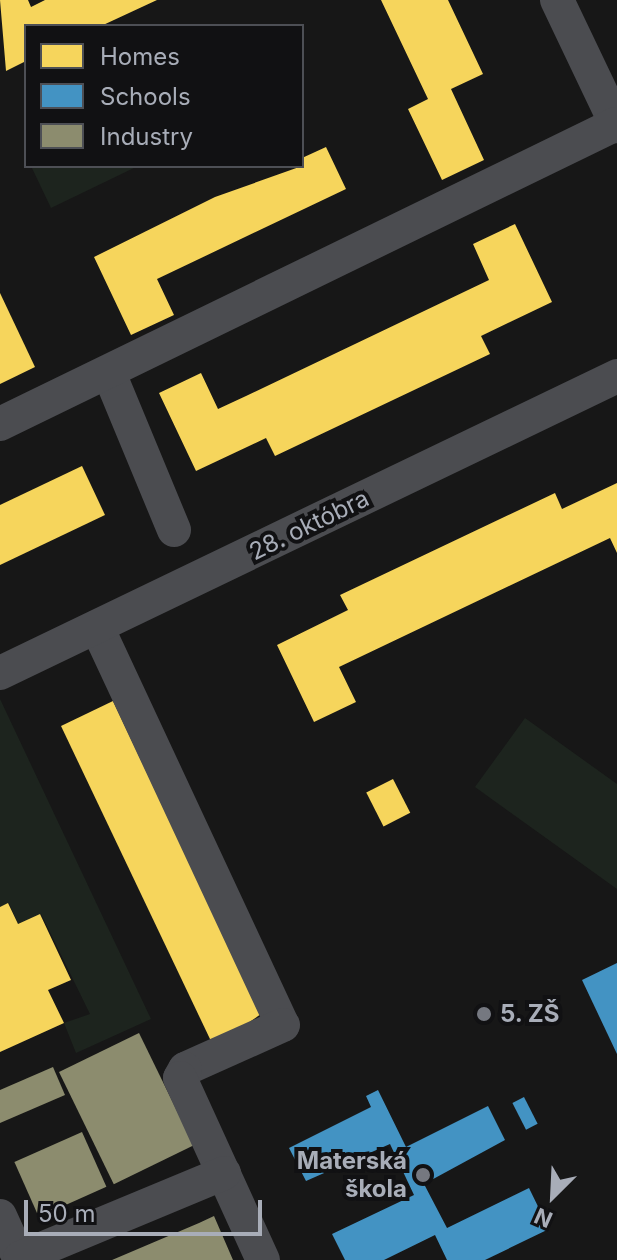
<!DOCTYPE html>
<meta charset="utf-8">
<style>
body{margin:0}
#map{position:relative;width:617px;height:1260px;overflow:hidden;background:#171717;font-family:Inter,sans-serif}
div>[style]{position:absolute}
[style*='--x']{left:calc(var(--x)*1px);top:calc(var(--y)*1px);width:calc(var(--w)*1px);rotate:calc(var(--a)*1deg)}
.green>*{inset:0;background:#1d241e}
.homes>*{inset:0;background:#f6d55c;transform-origin:0 0}
.schools>*{inset:0;background:#4393c3;transform-origin:0 0}
.industry>*{inset:0;background:#8c8c6e;transform-origin:0 0}
.minor>*{height:34px;margin:-17px;padding:0 17px;transform-origin:17px;border-radius:17px;background:#4b4c50}
.dots>*{width:22px;height:22px;translate:-50% -50%;box-sizing:border-box;border:4px solid #111113;border-radius:50%}
span{translate:-50% -50%;white-space:nowrap;text-align:center;line-height:1.15;-webkit-text-stroke:8px #111113;paint-order:stroke}
.street-label{font-size:24px;color:#a8adb8}
.poi-label{font-size:24px;color:#a8adb8;font-weight:700}
.left{translate:0 -50%;text-align:left}
.right{translate:-100% -50%;text-align:right}
.legend{position:absolute;left:24px;top:24px;width:280px;height:144px;box-sizing:border-box;background:#111113;border:2px solid #4d4f55;margin:0;padding:10px 14px;list-style:none;font-size:24px;color:#a8adb8}
.legend li{display:flex;align-items:center;gap:16px;height:40px}
.legend b{width:40px;border:2px solid #4d4f55}
.north{position:absolute;left:513px;top:1156px;width:80px;height:80px;-webkit-text-stroke:6px #111113;paint-order:stroke;rotate:204deg;font-size:22px;font-weight:700;line-height:32px;text-align:center;color:#a8adb8}
.north::after{content:'';display:block;margin:auto;width:28px;height:36px;background:#a8adb8;clip-path:polygon(50% 0,100% 100%,50% 72%,0 100%)}
.scale{position:absolute;left:24px;top:1200px;width:238px;height:36px;box-sizing:border-box;border:4px solid #a8adb8;border-top:0;padding-left:10px;font-size:24px;line-height:28px;white-space:nowrap;color:#a8adb8;-webkit-text-stroke:6px #111113;paint-order:stroke}
</style>
<div id="map">
<div class="green">
<div style="clip-path:polygon(31px 166px,138px 166px,51px 208px)"></div>
<div style="clip-path:polygon(0 699px,151px 1019px,76px 1053px,64px 1023px,90px 1014px,41px 914px,18px 924px,9px 903px,0 907px)"></div>
<div style="clip-path:polygon(525px 718px,617px 784px,617px 889px,475px 787px)"></div>
</div>
<div class="homes">
<div style="clip-path:polygon(0 0,28px 0,31px 7px,45px 0,157px 0,101px 26px,26px 26px,26px 61px,6px 71px)"></div>
<div style="clip-path:polygon(381px 0,448px 0,483px 74px,451px 89px,484px 160px,442px 180px,408px 109px,428px 99px)"></div>
<div style="clip-path:polygon(326px 147px,346px 189px,157px 279px,174px 315px,131px 335px,94px 257px,215px 197px,302px 166px,302px 158px)"></div>
<div style="clip-path:polygon(515px 224px,552px 302px,481px 336px,490px 354px,275px 456px,266px 438px,196px 471px,159px 393px,201px 373px,218px 409px,246px 396px,489px 280px,473px 244px)"></div>
<div style="clip-path:polygon(0 293px,35px 367px,0 384px)"></div>
<div style="clip-path:polygon(82px 466px,105px 515px,0 565px,0 505px)"></div>
<div style="clip-path:polygon(617px 483px,617px 553px,610px 538px,339px 667px,356px 702px,314px 722px,277px 645px,348px 610px,340px 595px,555px 493px,562px 509px)"></div>
<div style="clip-path:polygon(113px 701px,261px 1014px,221px 1042px,210px 1039px,61px 726px)"></div>
<div style="left:393px;top:779px;width:38px;height:30px;rotate:63deg"></div>
<div style="clip-path:polygon(8px 903px,18px 924px,40px 914px,71px 980px,48px 990px,64px 1023px,0 1052px,0 907px)"></div>
</div>
<div class="schools">
<div style="clip-path:polygon(617px 963px,617px 1054px,582px 980px)"></div>
<div style="clip-path:polygon(378px 1090px,406px 1147px,488px 1106px,505px 1140px,424px 1184px,447px 1228px,529px 1188px,549px 1229px,485px 1260px,447px 1260px,435px 1235px,384px 1260px,345px 1260px,332px 1234px,414px 1195px,390px 1144px,306px 1181px,289px 1148px,371px 1107px,366px 1096px)"></div>
<div style="left:524px;top:1097px;width:30px;height:13px;rotate:63deg"></div>
</div>
<div class="industry">
<div style="left:139px;top:1033px;width:125px;height:89px;rotate:64deg"></div>
<div style="clip-path:polygon(53px 1067px,65px 1095px,0 1123px,0 1090px)"></div>
<div style="left:82px;top:1132px;width:60px;height:74px;rotate:66deg"></div>
<div style="clip-path:polygon(214px 1216px,233px 1260px,112px 1260px,199px 1223px)"></div>
</div>
<div class="minor">
<div style="--x:557;--y:0;--w:140;--a:64.5"></div>
<div style="--x:109;--y:373;--w:170;--a:67.5"></div>
<div style="--x:0;--y:424;--w:685;--a:-25.97"></div>
<div style="--x:97;--y:627;--w:439;--a:65"></div>
<div style="--x:283;--y:1025;--w:107;--a:155.8"></div>
<div style="--x:185;--y:1069;--w:10;--a:119"></div>
<div style="--x:180;--y:1078;--w:200;--a:65.5"></div>
<div style="--x:0;--y:673;--w:685;--a:-25.7"></div>
<div style="--x:0;--y:1216;--w:48;--a:65.6"></div>
<div style="--x:20;--y:1258;--w:221;--a:-22.6"></div>
</div>
<div class="dots">
<div style="left:484px;top:1014px;background:#757880"></div>
<div style="left:423px;top:1175px;background:#757880"></div>
</div>
<div class="street-label">
<span style="left:309px;top:525px;rotate:-26deg">28. októbra</span>
</div>
<div class="poi-label">
<span class="left" style="left:500px;top:1014px">5. ZŠ</span>
<span class="right" style="left:407px;top:1175px">Materská<br>škola</span>
</div>
<ul class="legend">
<li><b style="height:22px;background:#f6d55c"></b>Homes</li>
<li><b style="height:22px;background:#4393c3"></b>Schools</li>
<li><b style="height:22px;background:#8c8c6e"></b>Industry</li>
</ul>
<div class="north">N</div>
<div class="scale">50 m</div>
</div>
